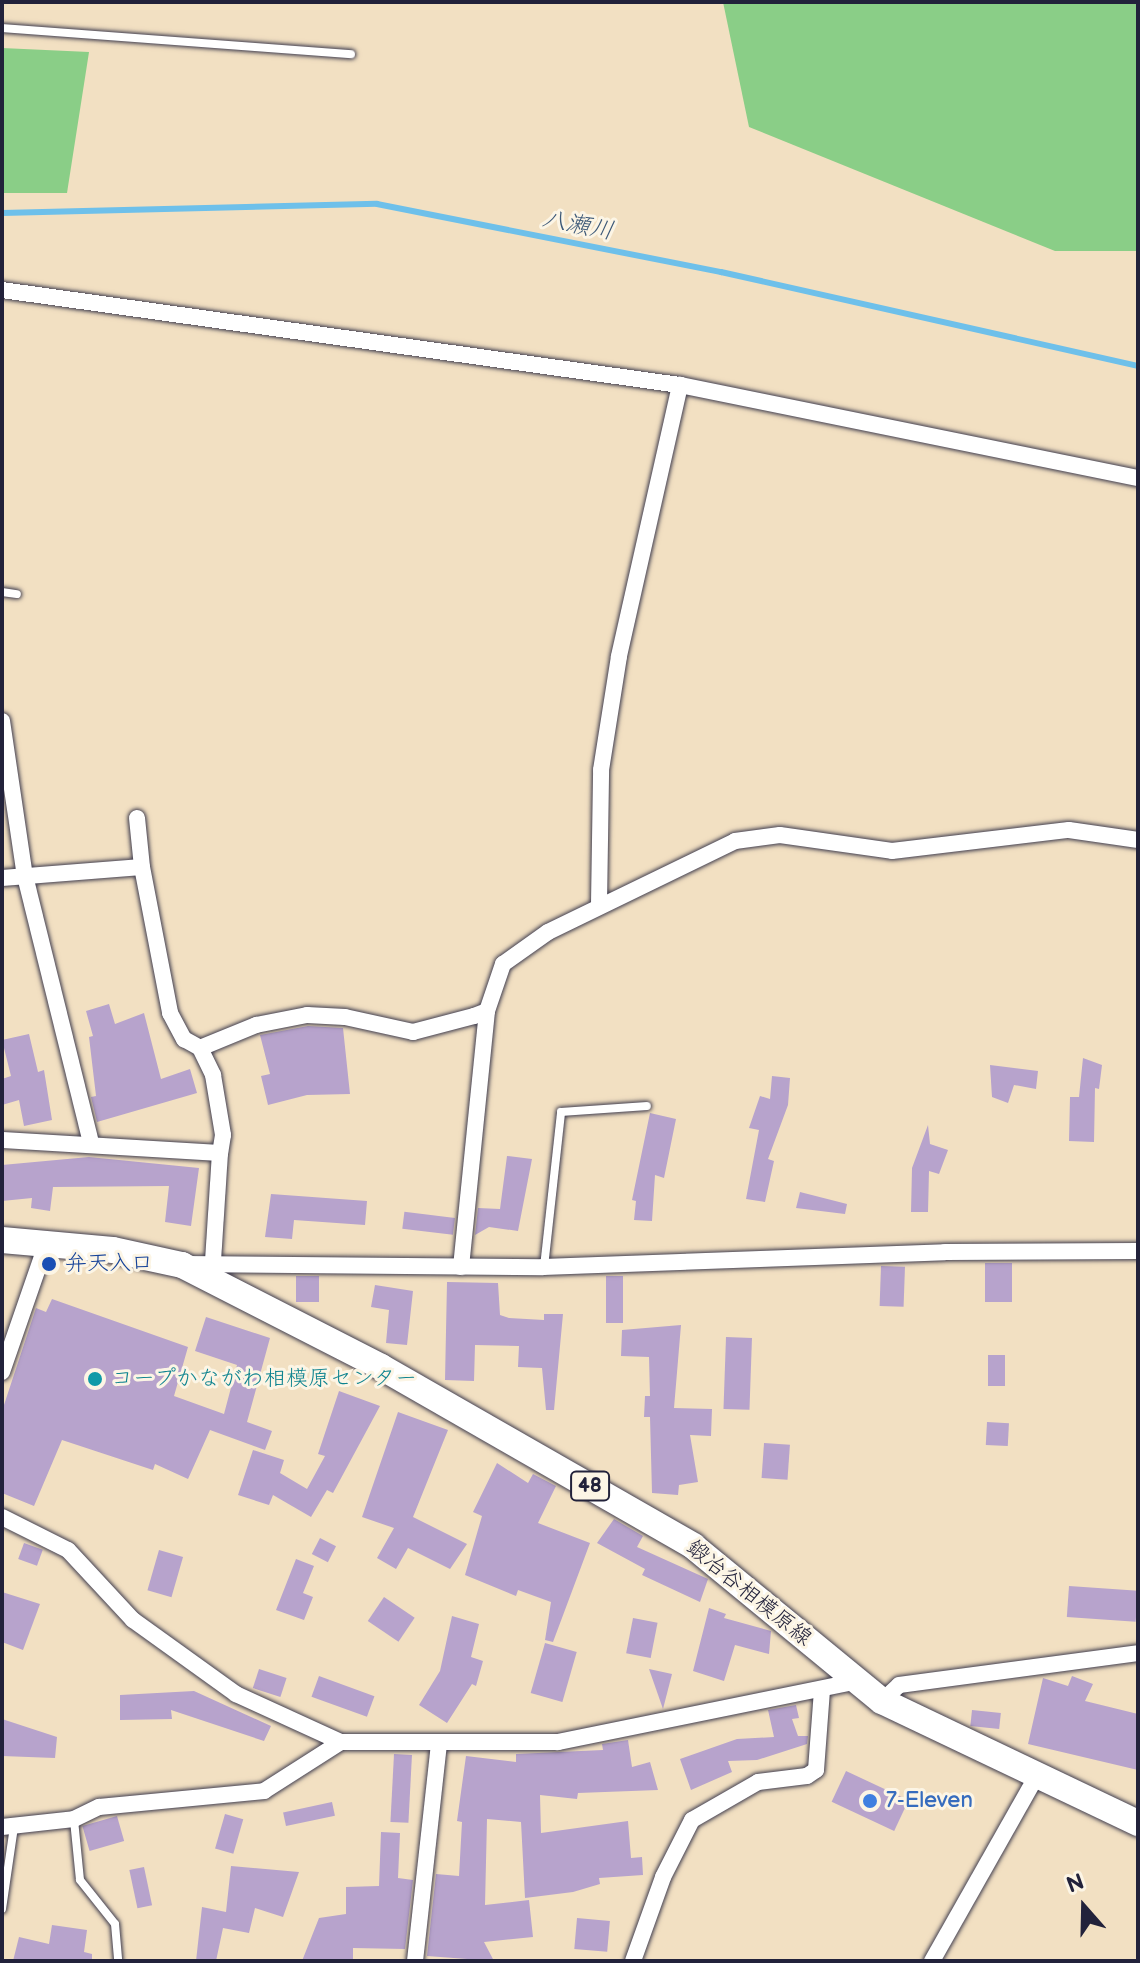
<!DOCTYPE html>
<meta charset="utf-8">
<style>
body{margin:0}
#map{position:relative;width:1140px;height:1963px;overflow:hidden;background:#f2e0c2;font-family:"Balsamiq Sans","Klee One",sans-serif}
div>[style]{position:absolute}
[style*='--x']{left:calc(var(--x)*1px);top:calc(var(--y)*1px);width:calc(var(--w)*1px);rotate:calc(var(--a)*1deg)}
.green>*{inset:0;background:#8ace87}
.stream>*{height:6px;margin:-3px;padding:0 3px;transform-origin:3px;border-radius:3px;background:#6ec0ea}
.building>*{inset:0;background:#b7a3cc;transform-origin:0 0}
.roads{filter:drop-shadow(0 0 2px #413e4f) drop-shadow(0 0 2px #413e4f)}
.service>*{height:8px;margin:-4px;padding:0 4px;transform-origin:4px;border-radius:4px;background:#fff}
.minor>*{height:16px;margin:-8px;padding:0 8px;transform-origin:8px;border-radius:8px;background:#fff}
.primary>*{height:26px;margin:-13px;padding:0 13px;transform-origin:13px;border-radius:13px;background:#fff}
.dots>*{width:22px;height:22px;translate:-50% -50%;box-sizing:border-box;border:4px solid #fcf5e5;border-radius:50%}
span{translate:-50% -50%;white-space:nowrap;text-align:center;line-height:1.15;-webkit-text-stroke:6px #fcf5e5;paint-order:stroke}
.shield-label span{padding:2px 6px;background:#fcf5e5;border:2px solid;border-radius:6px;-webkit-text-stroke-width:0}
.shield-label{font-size:20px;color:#22223b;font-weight:700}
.transit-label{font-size:22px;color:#164399}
.left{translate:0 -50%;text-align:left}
.culture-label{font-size:22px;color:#0d838f}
.street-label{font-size:22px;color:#22223b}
.shop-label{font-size:22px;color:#366cbe}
.water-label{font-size:24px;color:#3d5978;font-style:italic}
.frame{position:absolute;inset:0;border:4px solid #22223b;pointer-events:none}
.north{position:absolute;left:1044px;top:1867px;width:80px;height:80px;-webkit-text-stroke:6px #fcf5e5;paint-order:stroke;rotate:340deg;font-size:22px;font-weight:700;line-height:32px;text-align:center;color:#22223b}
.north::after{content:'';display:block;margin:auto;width:28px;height:36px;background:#22223b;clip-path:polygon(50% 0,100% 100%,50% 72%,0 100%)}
</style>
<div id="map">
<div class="green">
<div style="clip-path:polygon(723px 2px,1138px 2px,1138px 251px,1055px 251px,749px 127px)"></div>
<div style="clip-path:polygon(2px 48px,89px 52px,67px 193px,2px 193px)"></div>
</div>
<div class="stream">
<div style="--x:2;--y:213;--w:375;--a:-1.4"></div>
<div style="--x:377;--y:204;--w:351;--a:11.2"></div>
<div style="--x:721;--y:272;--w:427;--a:12.7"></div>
</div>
<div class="building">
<div style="clip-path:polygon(109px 1004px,115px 1024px,144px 1013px,161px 1079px,190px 1069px,197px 1093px,97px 1122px,91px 1097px,96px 1096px,89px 1037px,93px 1036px,86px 1011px)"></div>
<div style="clip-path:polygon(308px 1026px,343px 1028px,350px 1094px,307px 1095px,268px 1105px,261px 1076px,270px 1074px,260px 1035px)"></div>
<div style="clip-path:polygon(29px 1034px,38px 1072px,44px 1070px,52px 1120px,24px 1126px,19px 1100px,2px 1105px,2px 1079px,11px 1076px,2px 1040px)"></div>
<div style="clip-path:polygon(1083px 1058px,1102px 1065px,1099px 1089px,1095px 1088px,1094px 1142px,1069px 1141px,1070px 1097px,1079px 1097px)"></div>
<div style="clip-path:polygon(990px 1065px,1038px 1071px,1036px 1089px,1014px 1085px,1008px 1103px,992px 1097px)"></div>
<div style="clip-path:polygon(772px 1076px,790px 1078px,788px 1105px,768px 1159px,774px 1161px,765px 1202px,746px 1199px,759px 1130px,749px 1128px,760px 1096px,770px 1099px)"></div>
<div style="clip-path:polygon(650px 1113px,676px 1119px,664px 1178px,655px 1175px,652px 1221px,634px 1220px,636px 1201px,632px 1200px)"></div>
<div style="clip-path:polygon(928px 1125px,930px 1144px,948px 1150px,939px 1174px,929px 1171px,928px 1212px,911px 1212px,912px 1168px)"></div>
<div style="clip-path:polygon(507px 1156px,532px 1159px,518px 1231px,489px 1227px,475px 1235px,478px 1208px,500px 1209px)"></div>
<div style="clip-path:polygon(89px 1157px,199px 1168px,191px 1226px,165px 1222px,169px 1186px,53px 1187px,50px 1211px,31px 1208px,32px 1198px,2px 1201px,2px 1165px)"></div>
<div style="clip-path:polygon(800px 1192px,847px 1204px,845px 1214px,796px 1208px)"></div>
<div style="clip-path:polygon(271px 1194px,367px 1201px,365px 1225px,294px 1220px,292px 1239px,265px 1237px)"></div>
<div style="left:455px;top:1218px;width:17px;height:51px;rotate:97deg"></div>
<div style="left:985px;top:1263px;width:27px;height:39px"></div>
<div style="left:881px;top:1266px;width:24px;height:40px;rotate:2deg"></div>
<div style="left:296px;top:1276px;width:23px;height:26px"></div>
<div style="left:606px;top:1276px;width:17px;height:47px"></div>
<div style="clip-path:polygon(447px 1282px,498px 1283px,500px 1315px,509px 1318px,544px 1320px,544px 1314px,563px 1314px,554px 1410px,546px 1410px,542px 1368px,518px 1367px,519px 1346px,475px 1345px,474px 1381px,445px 1380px)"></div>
<div style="clip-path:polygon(375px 1285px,413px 1291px,407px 1345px,386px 1343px,389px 1310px,371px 1307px)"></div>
<div style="clip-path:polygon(52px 1299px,188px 1347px,174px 1396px,224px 1414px,237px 1365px,195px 1351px,206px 1317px,270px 1338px,247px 1422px,272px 1431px,265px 1450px,210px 1430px,188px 1479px,155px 1464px,153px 1470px,62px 1440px,34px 1506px,2px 1493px,2px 1411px,36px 1308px,46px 1312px)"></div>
<div style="clip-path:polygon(681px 1325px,674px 1408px,712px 1409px,711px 1436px,690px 1435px,698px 1482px,679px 1485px,678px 1495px,652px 1493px,650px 1417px,644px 1417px,645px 1396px,650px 1396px,649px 1357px,621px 1356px,622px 1330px)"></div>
<div style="left:726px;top:1337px;width:26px;height:72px;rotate:2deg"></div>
<div style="left:988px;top:1355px;width:17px;height:31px"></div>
<div style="clip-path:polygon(339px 1391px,380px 1406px,333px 1493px,327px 1490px,311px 1517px,273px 1495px,269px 1505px,238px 1495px,253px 1450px,284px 1460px,280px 1473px,307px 1489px,325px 1456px,318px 1454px)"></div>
<div style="clip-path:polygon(398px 1412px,448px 1430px,413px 1517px,467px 1544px,450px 1569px,408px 1548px,396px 1569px,377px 1558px,394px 1528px,362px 1517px)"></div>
<div style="left:987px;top:1422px;width:22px;height:23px;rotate:3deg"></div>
<div style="left:764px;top:1443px;width:26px;height:35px;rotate:4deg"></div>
<div style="clip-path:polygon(497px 1463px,528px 1483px,533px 1474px,556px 1486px,538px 1523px,590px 1543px,553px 1642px,545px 1640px,551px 1602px,518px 1590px,516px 1596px,465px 1575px,482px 1516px,473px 1512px)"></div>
<div style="clip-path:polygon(614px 1519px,643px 1536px,637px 1547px,708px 1579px,700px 1602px,642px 1575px,645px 1569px,597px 1543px)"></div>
<div style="left:320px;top:1538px;width:18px;height:18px;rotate:27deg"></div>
<div style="left:24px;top:1543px;width:20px;height:17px;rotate:20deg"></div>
<div style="left:159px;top:1550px;width:25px;height:42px;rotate:16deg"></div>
<div style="clip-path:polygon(296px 1559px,314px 1566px,303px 1593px,313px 1597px,304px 1620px,276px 1610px)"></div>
<div style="left:1069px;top:1586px;width:69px;height:31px;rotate:4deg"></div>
<div style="clip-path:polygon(2px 1592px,40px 1604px,23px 1650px,2px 1642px)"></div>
<div style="left:384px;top:1597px;width:37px;height:29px;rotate:34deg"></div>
<div style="clip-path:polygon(709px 1608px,726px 1614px,724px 1618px,771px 1631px,769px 1654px,735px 1645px,724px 1681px,693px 1671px)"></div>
<div style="clip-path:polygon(452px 1616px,479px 1624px,471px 1657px,483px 1661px,476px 1686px,472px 1684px,447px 1723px,419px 1705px,440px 1671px)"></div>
<div style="left:633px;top:1618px;width:25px;height:36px;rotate:11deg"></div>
<div style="left:545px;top:1643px;width:33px;height:52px;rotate:16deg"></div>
<div style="left:259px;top:1669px;width:29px;height:20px;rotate:18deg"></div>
<div style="clip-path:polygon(649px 1669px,672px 1674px,663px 1709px)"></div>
<div style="left:319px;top:1676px;width:59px;height:22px;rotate:20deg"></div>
<div style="clip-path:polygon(1072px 1676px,1093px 1684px,1085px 1701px,1138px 1714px,1138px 1770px,1028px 1744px,1043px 1678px,1068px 1686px)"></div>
<div style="clip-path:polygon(194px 1691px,271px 1726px,264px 1741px,171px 1710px,172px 1719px,120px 1720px,120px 1695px)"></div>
<div style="clip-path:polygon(796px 1705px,799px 1718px,792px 1719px,798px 1736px,808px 1736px,807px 1744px,757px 1760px,728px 1761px,732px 1772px,691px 1790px,680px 1759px,737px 1739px,774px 1737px,768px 1710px)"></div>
<div style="left:972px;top:1710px;width:29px;height:16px;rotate:6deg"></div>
<div style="clip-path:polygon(2px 1719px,57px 1737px,55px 1758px,2px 1756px)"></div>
<div style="clip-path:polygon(628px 1740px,632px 1767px,650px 1762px,658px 1790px,578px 1793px,577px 1799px,540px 1795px,541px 1833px,628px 1821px,631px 1858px,642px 1857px,643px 1875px,599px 1878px,600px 1884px,573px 1892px,525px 1898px,521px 1822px,487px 1819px,485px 1905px,529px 1900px,533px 1937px,484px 1942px,494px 1961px,427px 1956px,436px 1874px,459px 1876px,462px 1822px,457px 1821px,466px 1756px,516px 1762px,516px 1754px,603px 1750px,602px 1744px)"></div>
<div style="left:394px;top:1754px;width:18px;height:68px;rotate:3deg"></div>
<div style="left:846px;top:1771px;width:69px;height:34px;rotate:25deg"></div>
<div style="left:332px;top:1802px;width:14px;height:50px;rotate:78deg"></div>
<div style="left:225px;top:1814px;width:19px;height:36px;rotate:16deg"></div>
<div style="left:117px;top:1816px;width:26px;height:36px;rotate:74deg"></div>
<div style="clip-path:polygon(381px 1832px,400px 1833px,398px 1878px,413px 1880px,405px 1949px,353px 1948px,353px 1961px,302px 1961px,319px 1918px,346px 1914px,346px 1887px,379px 1886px)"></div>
<div style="clip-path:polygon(231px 1866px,299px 1872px,283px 1917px,255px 1908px,249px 1933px,223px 1928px,216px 1961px,196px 1961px,202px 1907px,226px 1912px)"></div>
<div style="left:144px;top:1867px;width:39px;height:15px;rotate:78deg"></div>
<div style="left:577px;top:1918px;width:33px;height:31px;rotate:5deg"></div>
<div style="clip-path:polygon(52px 1925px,87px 1930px,84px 1952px,92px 1954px,92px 1961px,13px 1961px,19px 1937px,49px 1944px)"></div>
</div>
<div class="roads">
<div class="service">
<div style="--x:2;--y:28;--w:350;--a:4.3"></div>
<div style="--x:2;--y:592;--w:15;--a:8"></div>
<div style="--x:544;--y:1267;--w:156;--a:-83.7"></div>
<div style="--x:561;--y:1112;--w:86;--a:-4"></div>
<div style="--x:74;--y:1820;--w:60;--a:84.3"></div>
<div style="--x:80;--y:1880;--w:56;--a:51.5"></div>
<div style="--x:115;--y:1924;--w:37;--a:85"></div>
<div style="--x:2;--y:1909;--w:83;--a:-81.7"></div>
</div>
<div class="minor">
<div style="--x:2;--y:290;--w:685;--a:7.98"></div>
<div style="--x:680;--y:385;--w:467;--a:11.5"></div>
<div style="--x:2;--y:721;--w:157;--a:81.6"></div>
<div style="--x:25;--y:876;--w:274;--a:76.1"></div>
<div style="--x:137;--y:818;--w:49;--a:84.2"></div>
<div style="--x:2;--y:878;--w:140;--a:-4.5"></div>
<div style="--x:142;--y:867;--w:149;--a:79.1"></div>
<div style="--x:170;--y:1013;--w:30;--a:62"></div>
<div style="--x:184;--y:1039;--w:18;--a:29"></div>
<div style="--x:200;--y:1048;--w:30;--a:64"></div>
<div style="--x:213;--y:1075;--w:61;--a:80.5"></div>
<div style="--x:223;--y:1135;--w:18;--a:99"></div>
<div style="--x:220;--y:1153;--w:218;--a:-176.6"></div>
<div style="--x:599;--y:904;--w:134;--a:-89.1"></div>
<div style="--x:601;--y:770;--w:115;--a:-81"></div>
<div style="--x:619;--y:656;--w:278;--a:-77.3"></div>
<div style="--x:200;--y:1048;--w:61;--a:-22.3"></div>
<div style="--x:256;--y:1025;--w:52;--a:-11.1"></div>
<div style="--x:307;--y:1015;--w:38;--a:3"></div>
<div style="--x:345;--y:1017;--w:70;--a:12.4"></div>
<div style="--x:413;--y:1032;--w:63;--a:-14.7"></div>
<div style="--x:474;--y:1016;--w:14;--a:-21"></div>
<div style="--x:487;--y:1011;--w:50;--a:-71.2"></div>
<div style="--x:503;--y:964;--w:55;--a:-35.4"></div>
<div style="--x:548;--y:932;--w:208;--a:-25.9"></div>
<div style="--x:735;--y:841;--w:45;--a:-7.6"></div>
<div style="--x:780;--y:835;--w:113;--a:8.1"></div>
<div style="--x:892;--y:851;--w:178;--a:-6.8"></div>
<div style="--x:1069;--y:830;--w:70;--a:8.2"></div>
<div style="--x:213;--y:1261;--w:108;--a:-86.3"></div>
<div style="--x:184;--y:1264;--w:359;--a:0.5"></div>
<div style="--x:543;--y:1267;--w:402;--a:-2.1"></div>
<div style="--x:945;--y:1252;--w:193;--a:-0.3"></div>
<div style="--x:461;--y:1267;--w:257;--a:-84.2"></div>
<div style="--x:2;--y:1372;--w:138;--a:-70.9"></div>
<div style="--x:2;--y:1517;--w:74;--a:26.6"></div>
<div style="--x:68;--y:1550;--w:96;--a:47.1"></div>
<div style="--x:133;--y:1620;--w:127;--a:35.7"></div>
<div style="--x:236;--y:1694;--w:115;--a:24.6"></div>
<div style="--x:882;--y:1701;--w:23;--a:-43"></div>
<div style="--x:899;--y:1685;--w:241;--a:-7.6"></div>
<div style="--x:2;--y:1827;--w:72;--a:-6.3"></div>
<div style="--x:74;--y:1819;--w:28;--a:-26"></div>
<div style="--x:99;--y:1807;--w:166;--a:-5.5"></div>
<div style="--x:264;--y:1791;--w:91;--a:-32.5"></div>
<div style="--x:341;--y:1742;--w:217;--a:0"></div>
<div style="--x:558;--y:1742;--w:305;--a:-11.5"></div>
<div style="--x:415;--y:1961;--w:217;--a:-83.7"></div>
<div style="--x:633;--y:1961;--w:89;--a:-70.3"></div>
<div style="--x:663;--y:1877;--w:64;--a:-63"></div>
<div style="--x:692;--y:1820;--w:76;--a:-29.9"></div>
<div style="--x:758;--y:1782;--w:49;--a:-7"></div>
<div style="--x:807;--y:1776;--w:11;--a:-34"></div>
<div style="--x:816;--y:1770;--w:79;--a:-85.7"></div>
<div style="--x:932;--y:1961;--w:211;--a:-60.5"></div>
</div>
<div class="primary">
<div style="--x:2;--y:1240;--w:111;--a:5.1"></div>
<div style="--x:113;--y:1250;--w:71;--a:12.3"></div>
<div style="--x:182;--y:1265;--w:224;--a:27.1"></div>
<div style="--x:381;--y:1367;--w:360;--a:29.8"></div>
<div style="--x:693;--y:1546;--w:244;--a:39.4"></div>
<div style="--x:882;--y:1701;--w:284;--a:25.5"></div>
</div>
</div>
<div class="dots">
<div style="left:49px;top:1264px;background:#1a4fb4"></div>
<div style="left:95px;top:1379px;background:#0f9aa8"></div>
<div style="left:870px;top:1801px;background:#3f7fe0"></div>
</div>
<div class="shield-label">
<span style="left:590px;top:1486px">48</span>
</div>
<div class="transit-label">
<span class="left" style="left:65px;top:1264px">弁天入口</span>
</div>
<div class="culture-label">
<span class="left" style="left:111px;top:1379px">コープかながわ相模原センター</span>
</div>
<div class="street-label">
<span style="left:749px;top:1593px;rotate:39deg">鍛冶谷相模原線</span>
</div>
<div class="shop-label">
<span class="left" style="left:886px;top:1801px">7-Eleven</span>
</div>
<div class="water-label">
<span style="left:578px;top:225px;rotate:11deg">八瀬川</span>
</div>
<div class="frame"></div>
<div class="north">N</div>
</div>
